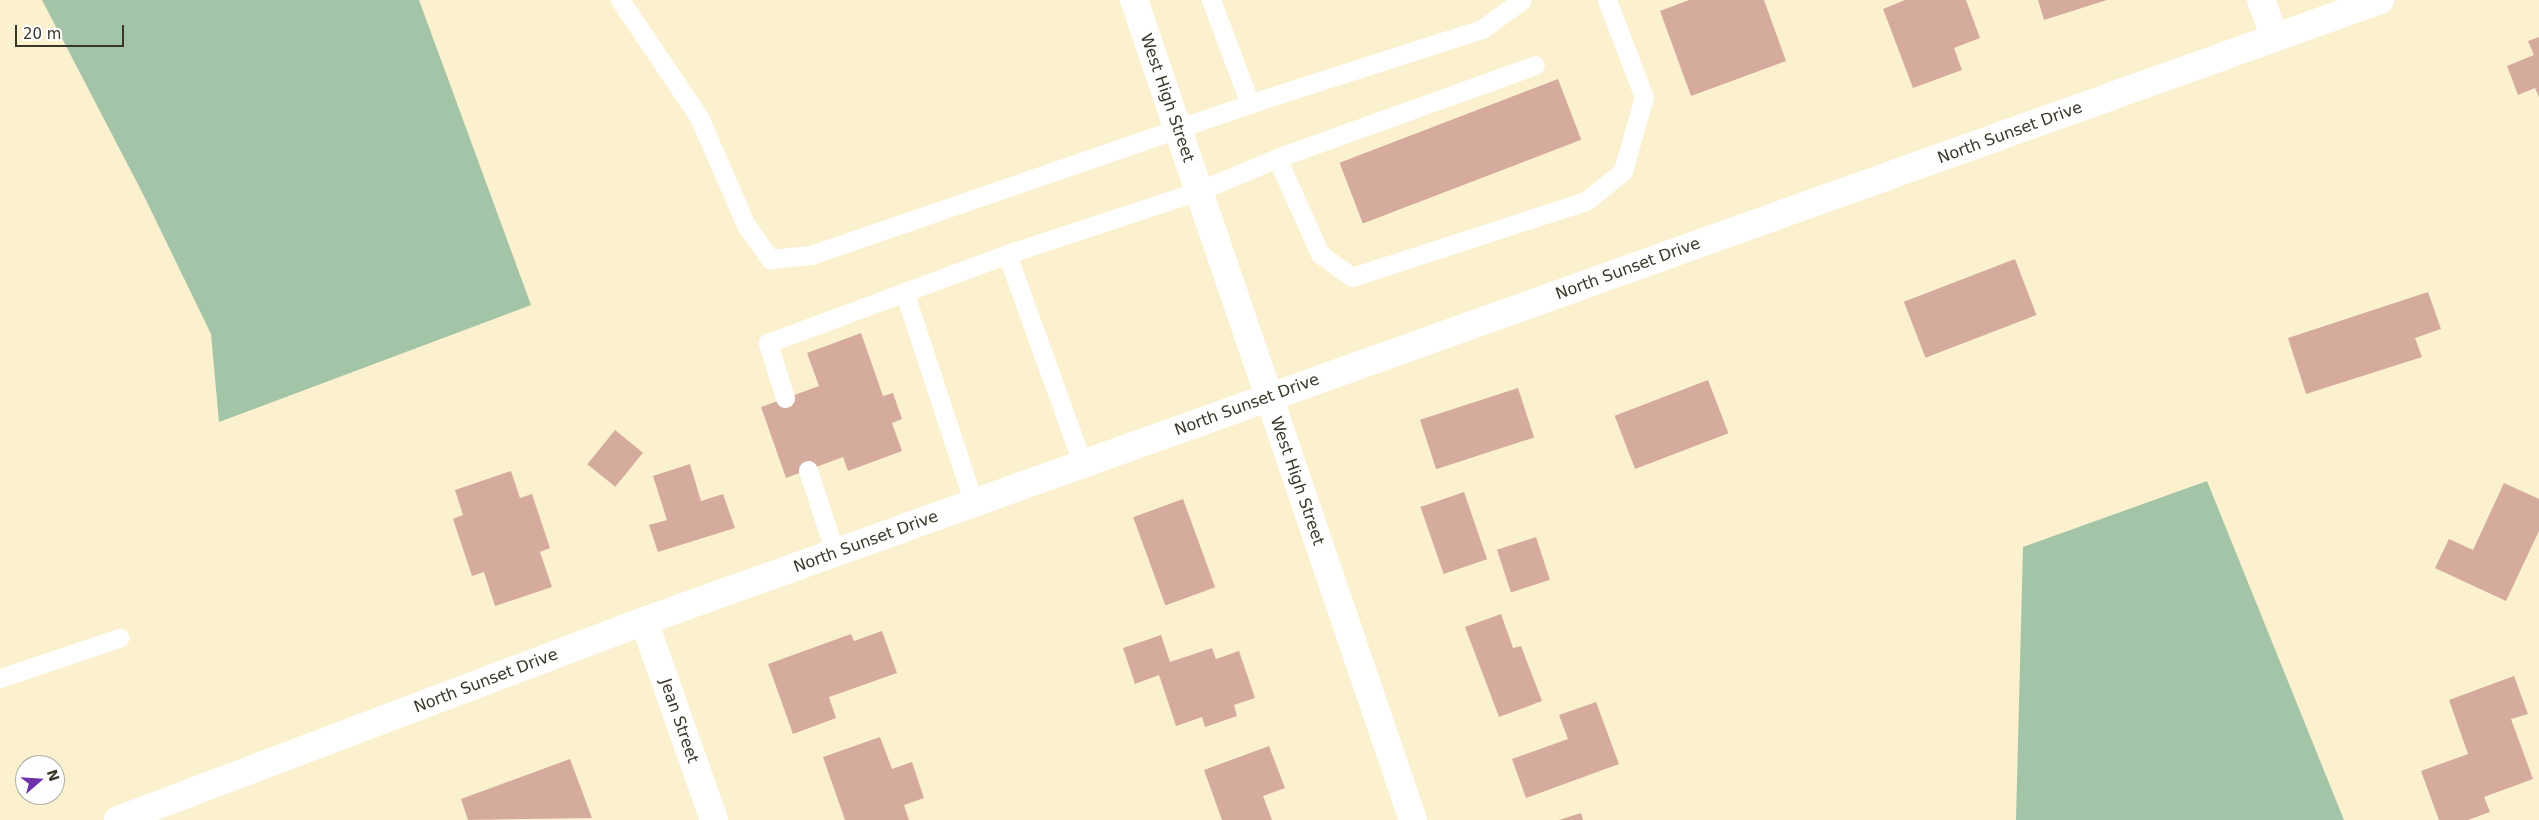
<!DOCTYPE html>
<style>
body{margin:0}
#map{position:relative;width:2539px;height:820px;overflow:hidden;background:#fbf1cf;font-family:"DejaVu Sans",sans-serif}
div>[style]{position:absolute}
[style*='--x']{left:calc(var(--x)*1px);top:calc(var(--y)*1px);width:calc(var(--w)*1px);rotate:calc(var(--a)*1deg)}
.forest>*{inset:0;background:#a3c4a7}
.building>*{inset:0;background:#d5ab9e;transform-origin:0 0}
.lane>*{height:19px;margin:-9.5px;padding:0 9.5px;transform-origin:9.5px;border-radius:9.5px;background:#fff}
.street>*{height:28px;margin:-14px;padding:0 14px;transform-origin:14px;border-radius:14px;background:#fff}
.secondary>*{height:28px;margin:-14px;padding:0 14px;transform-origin:14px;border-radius:14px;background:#fff}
span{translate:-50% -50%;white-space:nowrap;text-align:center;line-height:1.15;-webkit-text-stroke:4px #fefefe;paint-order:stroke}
.street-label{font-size:16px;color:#3a3628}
.north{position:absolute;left:15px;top:755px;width:50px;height:50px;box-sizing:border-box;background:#fefefe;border:1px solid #b0aea8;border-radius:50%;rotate:71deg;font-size:14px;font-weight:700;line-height:20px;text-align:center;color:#3a3628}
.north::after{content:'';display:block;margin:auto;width:18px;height:22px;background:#6c32a9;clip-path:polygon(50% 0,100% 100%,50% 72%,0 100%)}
.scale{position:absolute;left:15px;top:25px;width:109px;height:22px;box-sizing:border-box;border:2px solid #3a3628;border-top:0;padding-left:6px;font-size:15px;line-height:18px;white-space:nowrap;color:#3a3628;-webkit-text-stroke:4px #fefefe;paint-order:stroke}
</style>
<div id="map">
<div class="forest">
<div style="clip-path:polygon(42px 0,419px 0,531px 305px,219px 422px,211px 334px,143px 194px)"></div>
<div style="clip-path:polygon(2207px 481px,2344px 820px,2016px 820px,2023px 547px)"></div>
</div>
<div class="building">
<div style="clip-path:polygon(1689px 0,1764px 0,1786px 61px,1691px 96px,1660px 11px)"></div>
<div style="clip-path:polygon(1905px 0,1966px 0,1980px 38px,1954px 48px,1962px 70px,1913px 88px,1883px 9px)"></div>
<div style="clip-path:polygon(2038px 0,2107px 0,2044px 20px)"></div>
<div style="clip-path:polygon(2539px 37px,2539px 97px,2535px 88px,2518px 95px,2507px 66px,2534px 55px,2528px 41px)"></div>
<div style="left:1558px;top:79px;width:65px;height:234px;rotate:69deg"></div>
<div style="left:2015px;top:259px;width:60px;height:119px;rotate:69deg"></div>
<div style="clip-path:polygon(2428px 292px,2441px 329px,2415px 338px,2422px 357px,2306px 394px,2288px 338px)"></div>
<div style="clip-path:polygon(861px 333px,883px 396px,893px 393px,902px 419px,892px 423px,902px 451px,848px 471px,843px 457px,786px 478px,761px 407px,819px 386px,807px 353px)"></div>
<div style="left:1708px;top:380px;width:57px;height:100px;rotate:69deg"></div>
<div style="left:1518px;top:388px;width:52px;height:103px;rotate:72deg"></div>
<div style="left:615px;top:430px;width:36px;height:44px;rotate:39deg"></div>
<div style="clip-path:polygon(690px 464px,701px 501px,723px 494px,735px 528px,658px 552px,649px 525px,667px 520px,653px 476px)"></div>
<div style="clip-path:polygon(511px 471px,520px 498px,532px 494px,550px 548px,540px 552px,552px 587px,495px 606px,484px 572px,472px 576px,453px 519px,463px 515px,455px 490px)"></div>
<div style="clip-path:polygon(2504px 483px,2539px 499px,2539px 531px,2506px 601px,2435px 568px,2449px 539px,2473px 550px)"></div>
<div style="left:1464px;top:492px;width:71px;height:46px;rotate:71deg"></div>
<div style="left:1183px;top:499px;width:94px;height:53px;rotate:70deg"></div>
<div style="left:1536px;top:537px;width:45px;height:41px;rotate:72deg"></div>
<div style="clip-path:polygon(1501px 614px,1513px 648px,1521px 646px,1542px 701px,1499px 717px,1465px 627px)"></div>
<div style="clip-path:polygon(882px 631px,897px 673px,829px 697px,836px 718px,793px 734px,768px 664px,851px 634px,854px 641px)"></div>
<div style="clip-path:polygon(1161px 635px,1170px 662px,1212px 648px,1216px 659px,1239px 651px,1255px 698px,1234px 705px,1237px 716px,1205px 727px,1202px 717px,1176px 726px,1159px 675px,1135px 684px,1123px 648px)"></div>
<div style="clip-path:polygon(2514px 676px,2528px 714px,2511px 719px,2533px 779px,2484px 797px,2490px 812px,2468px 820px,2439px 820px,2421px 771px,2468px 754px,2449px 700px)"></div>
<div style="clip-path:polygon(1596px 702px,1619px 764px,1526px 798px,1512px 759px,1568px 739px,1559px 715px)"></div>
<div style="clip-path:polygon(880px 737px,892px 769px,912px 762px,924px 798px,904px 805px,909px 820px,845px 820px,823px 757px)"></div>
<div style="clip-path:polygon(1269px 746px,1285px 788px,1263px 796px,1272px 820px,1222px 820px,1204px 770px)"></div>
<div style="clip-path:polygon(570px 759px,592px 818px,468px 820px,461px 799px)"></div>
<div style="clip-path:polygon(1581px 813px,1583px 820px,1559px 820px)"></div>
</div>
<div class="lane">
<div style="--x:620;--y:0;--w:141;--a:56"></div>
<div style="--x:699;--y:117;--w:118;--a:66.5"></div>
<div style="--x:746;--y:225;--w:42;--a:54.8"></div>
<div style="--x:770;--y:259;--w:41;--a:-5.6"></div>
<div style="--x:811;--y:255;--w:479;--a:-19"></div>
<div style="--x:1264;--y:99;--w:229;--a:-17.8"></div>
<div style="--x:1482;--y:29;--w:49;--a:-35.9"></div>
<div style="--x:1211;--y:0;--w:111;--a:69.4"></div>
<div style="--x:1277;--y:158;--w:274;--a:-19.8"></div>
<div style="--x:1007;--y:254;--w:224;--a:70.2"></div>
<div style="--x:905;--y:294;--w:221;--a:71.8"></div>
<div style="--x:785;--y:398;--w:58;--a:-107.2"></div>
<div style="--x:768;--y:343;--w:255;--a:-20.4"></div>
<div style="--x:1007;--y:254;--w:202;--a:-18.2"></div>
<div style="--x:1199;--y:191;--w:85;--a:-22.9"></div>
<div style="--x:1277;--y:158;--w:105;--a:65.9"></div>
<div style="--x:1320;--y:254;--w:39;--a:36"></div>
<div style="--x:1352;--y:277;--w:246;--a:-18"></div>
<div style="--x:1586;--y:201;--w:48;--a:-39"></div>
<div style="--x:1623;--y:171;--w:77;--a:-74.2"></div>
<div style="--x:1644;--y:97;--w:104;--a:-110.9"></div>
<div style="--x:808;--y:470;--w:87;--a:72"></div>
<div style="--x:0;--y:678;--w:126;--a:-18.6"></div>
</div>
<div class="street">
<div style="--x:1134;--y:0;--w:866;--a:71.21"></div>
<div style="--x:2261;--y:0;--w:40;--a:69.8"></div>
<div style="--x:644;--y:621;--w:211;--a:70.6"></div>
</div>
<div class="secondary">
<div style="--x:118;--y:820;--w:562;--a:-20.72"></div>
<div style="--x:644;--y:621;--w:1844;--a:-19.68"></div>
</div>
<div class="street-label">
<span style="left:1167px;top:98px;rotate:71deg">West High Street</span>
<span style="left:2010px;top:133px;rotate:-20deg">North Sunset Drive</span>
<span style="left:1628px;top:269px;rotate:-20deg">North Sunset Drive</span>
<span style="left:1247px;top:405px;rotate:-20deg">North Sunset Drive</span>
<span style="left:1297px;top:481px;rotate:71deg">West High Street</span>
<span style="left:866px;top:542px;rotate:-20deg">North Sunset Drive</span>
<span style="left:486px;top:681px;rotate:-21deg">North Sunset Drive</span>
<span style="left:679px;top:721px;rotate:71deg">Jean Street</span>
</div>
<div class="north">N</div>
<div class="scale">20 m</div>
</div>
